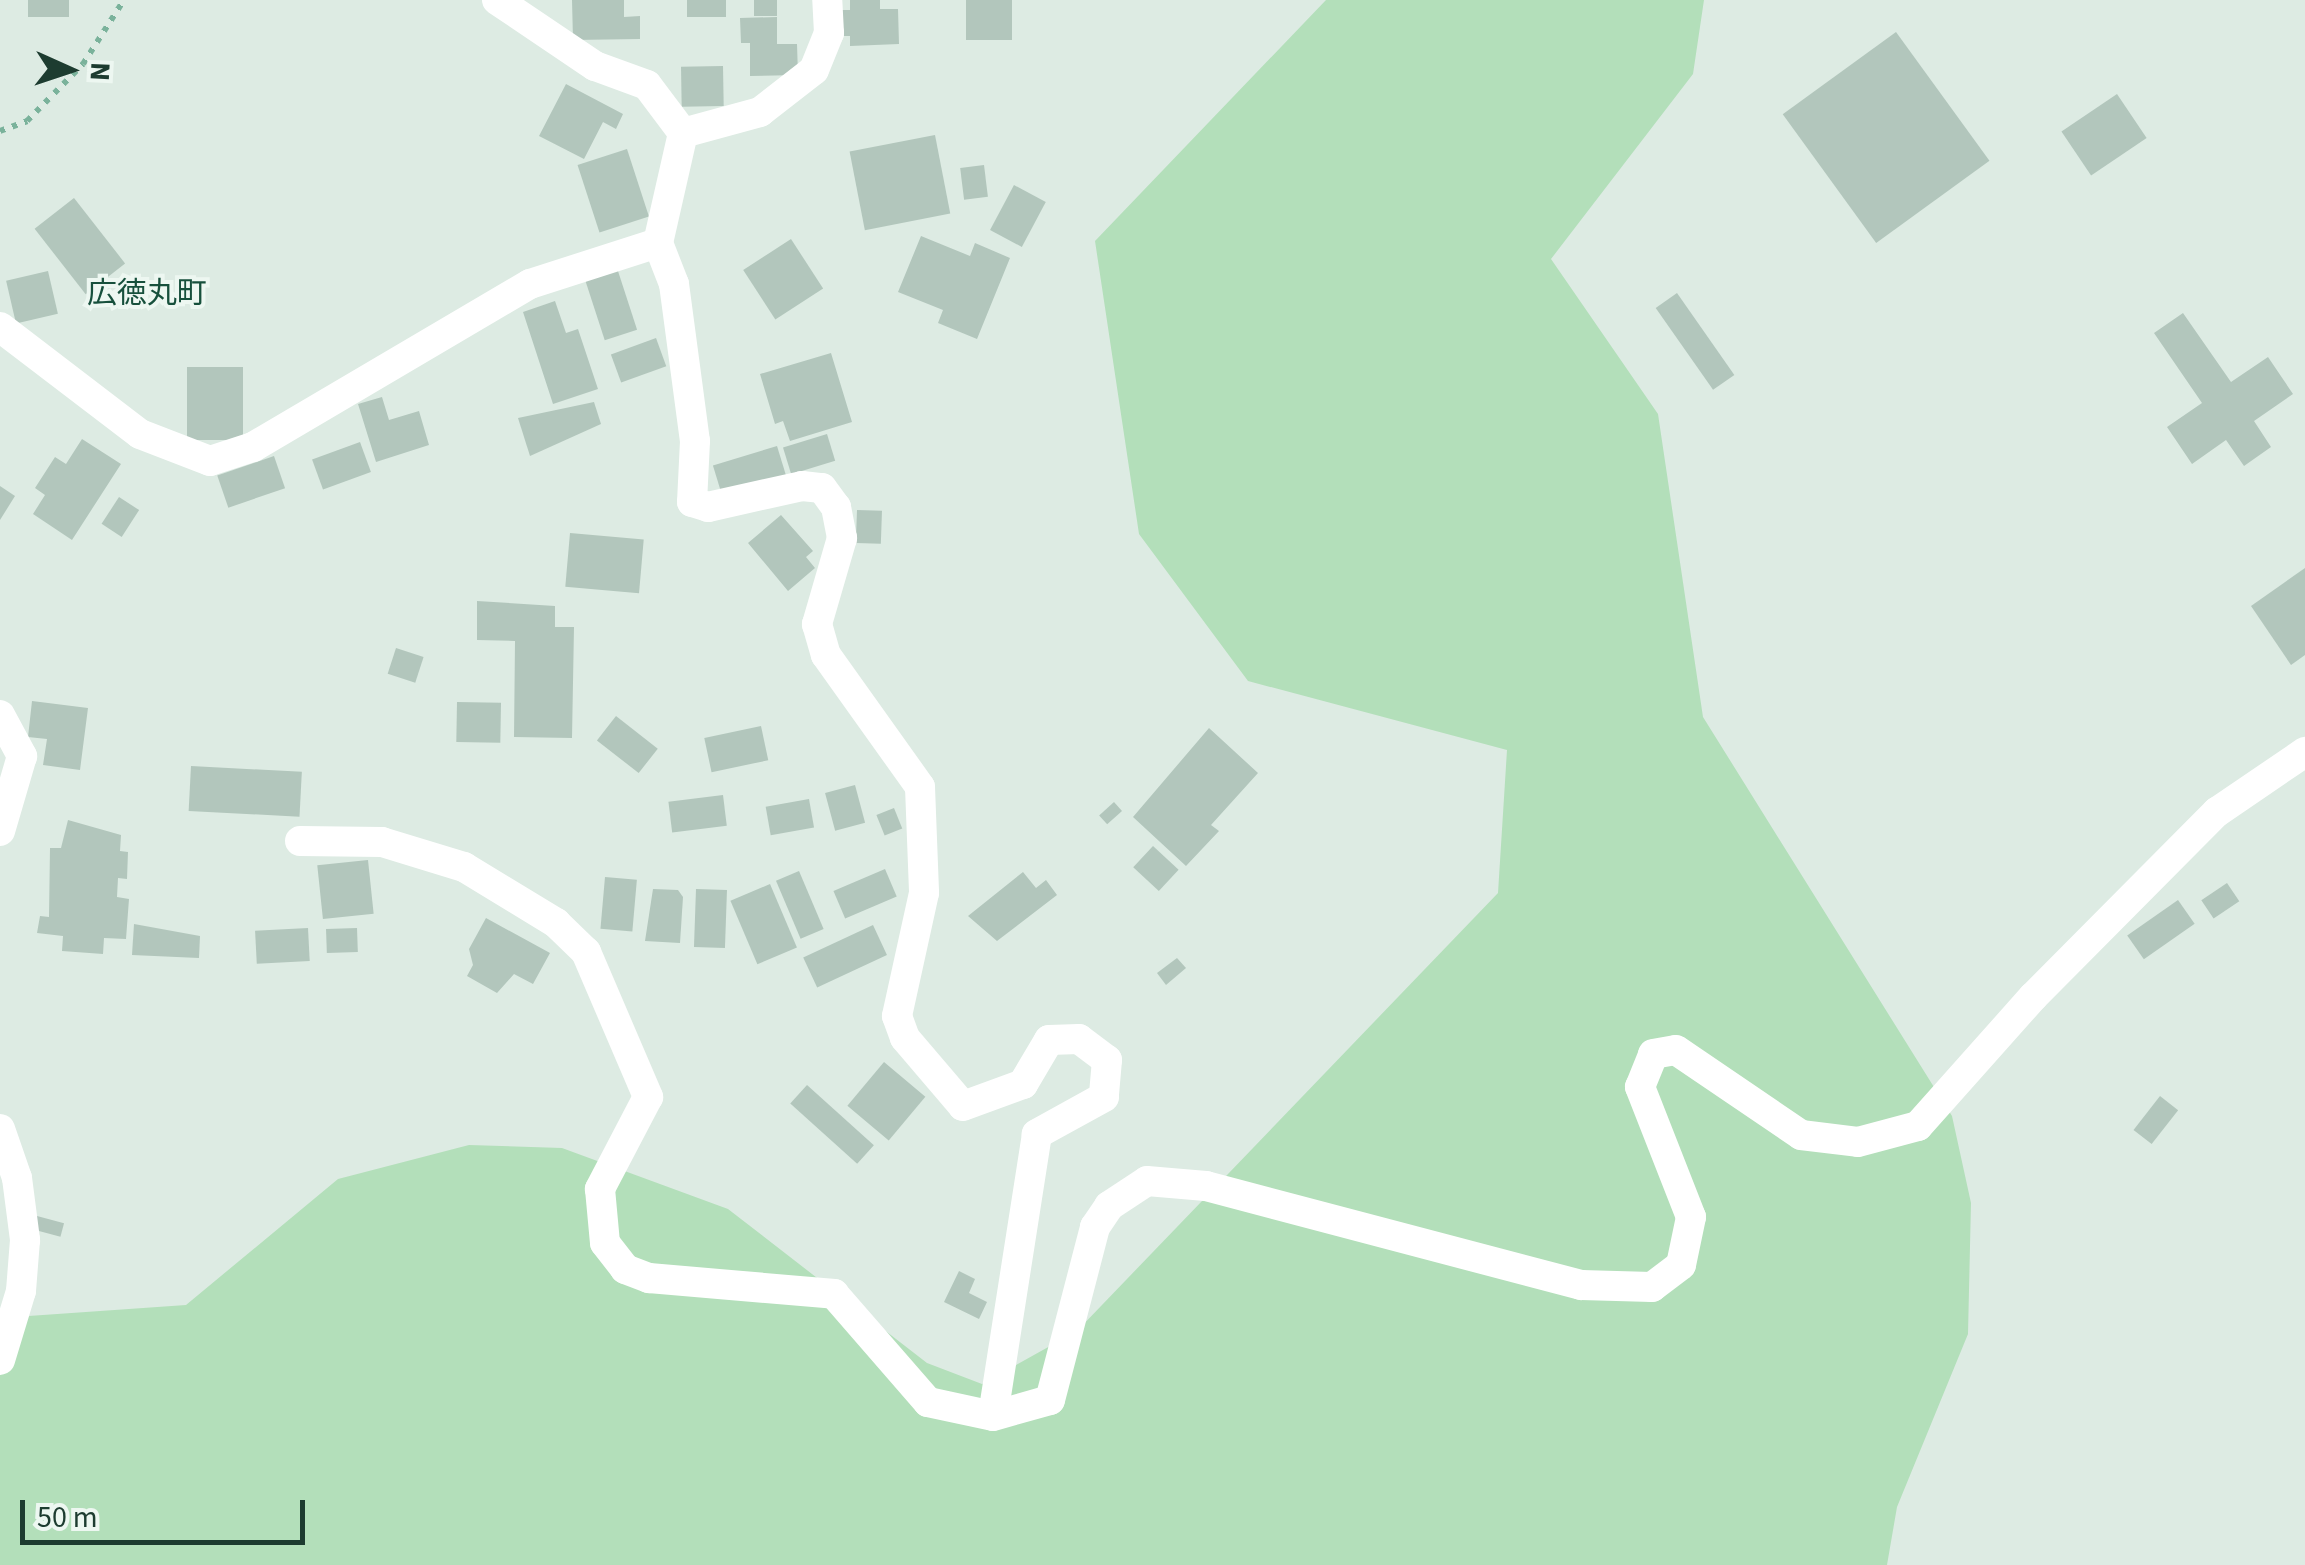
<!DOCTYPE html>
<meta charset="utf-8">
<style>
body{margin:0}
#map{position:relative;width:2305px;height:1565px;overflow:hidden;background:#ddebe3;font-family:"Source Sans 3","Noto Sans JP",sans-serif}
div>[style]{position:absolute}
[style*='--x']{left:calc(var(--x)*1px);top:calc(var(--y)*1px);width:calc(var(--w)*1px);rotate:calc(var(--a)*1deg)}
.green>*{inset:0;background:#b3dfba}
.building>*{inset:0;background:#b2c6bc;transform-origin:0 0}
.path>*{height:6px;margin-top:-3px;transform-origin:0;background:repeating-linear-gradient(90deg,#7ab29b 0 5px,transparent 0 13px)}
.street>*{height:30px;margin:-15px;padding:0 15px;transform-origin:15px;border-radius:15px;background:#fff}
span{translate:-50% -50%;white-space:nowrap;text-align:center;line-height:1.15;-webkit-text-stroke:8px #edf7f1;paint-order:stroke}
.neighbourhood-label{font-size:30px;color:#17503c}
.north{position:absolute;left:20px;top:20px;width:100px;height:100px;-webkit-text-stroke:8px #edf7f1;paint-order:stroke;rotate:93deg;font-size:28px;font-weight:700;line-height:40px;text-align:center;color:#1d3c30}
.north::after{content:'';display:block;margin:auto;width:35px;height:45px;background:#1d3c30;clip-path:polygon(50% 0,100% 100%,50% 72%,0 100%)}
.scale{position:absolute;left:20px;top:1500px;width:285px;height:45px;box-sizing:border-box;border:5px solid #1d3c30;border-top:0;padding-left:12px;font-size:30px;line-height:35px;white-space:nowrap;color:#1d3c30;-webkit-text-stroke:8px #edf7f1;paint-order:stroke}
</style>
<div id="map">
<div class="green">
<div style="clip-path:polygon(1326px 0,1704px 0,1693px 74px,1551px 259px,1658px 414px,1703px 717px,1952px 1116px,1971px 1203px,1968px 1334px,1897px 1507px,1887px 1565px,0 1565px,0 1318px,186px 1305px,338px 1179px,469px 1145px,562px 1148px,728px 1209px,927px 1363px,982px 1384px,1077px 1331px,1498px 893px,1507px 750px,1248px 681px,1139px 534px,1095px 241px)"></div>
</div>
<div class="building">
<div style="left:28px;top:0;width:41px;height:17px"></div>
<div style="clip-path:polygon(572px 0,624px 0,624px 17px,640px 16px,640px 39px,573px 40px)"></div>
<div style="left:687px;top:0;width:39px;height:17px"></div>
<div style="left:754px;top:0;width:23px;height:16px"></div>
<div style="clip-path:polygon(850px 0,880px 0,880px 9px,898px 9px,899px 44px,850px 46px,850px 36px,842px 36px,842px 10px,850px 10px)"></div>
<div style="left:966px;top:0;width:46px;height:40px"></div>
<div style="clip-path:polygon(777px 17px,777px 44px,797px 44px,798px 75px,750px 76px,750px 43px,741px 43px,740px 18px)"></div>
<div style="left:1896px;top:32px;width:159px;height:140px;rotate:54deg"></div>
<div style="left:723px;top:66px;width:40px;height:42px;rotate:89deg"></div>
<div style="clip-path:polygon(566px 84px,623px 114px,616px 129px,603px 122px,584px 159px,539px 136px)"></div>
<div style="left:2117px;top:94px;width:53px;height:67px;rotate:56deg"></div>
<div style="left:935px;top:135px;width:80px;height:87px;rotate:79deg"></div>
<div style="left:627px;top:149px;width:71px;height:52px;rotate:72deg"></div>
<div style="left:984px;top:165px;width:32px;height:24px;rotate:83deg"></div>
<div style="left:1014px;top:185px;width:36px;height:51px;rotate:28deg"></div>
<div style="left:74px;top:198px;width:83px;height:50px;rotate:52deg"></div>
<div style="clip-path:polygon(921px 236px,970px 256px,975px 243px,1010px 258px,977px 339px,938px 323px,943px 310px,898px 292px)"></div>
<div style="left:791px;top:239px;width:59px;height:57px;rotate:57deg"></div>
<div style="left:617px;top:268px;width:65px;height:34px;rotate:72deg"></div>
<div style="left:48px;top:271px;width:44px;height:43px;rotate:77deg"></div>
<div style="left:1677px;top:293px;width:100px;height:26px;rotate:55deg"></div>
<div style="clip-path:polygon(555px 301px,566px 333px,578px 329px,598px 389px,553px 404px,523px 312px)"></div>
<div style="clip-path:polygon(2183px 313px,2231px 382px,2268px 357px,2293px 394px,2254px 421px,2271px 447px,2244px 466px,2226px 440px,2192px 464px,2167px 427px,2202px 403px,2154px 333px)"></div>
<div style="left:656px;top:338px;width:30px;height:48px;rotate:70deg"></div>
<div style="clip-path:polygon(831px 353px,852px 422px,790px 441px,783px 421px,775px 424px,760px 374px)"></div>
<div style="left:187px;top:367px;width:56px;height:73px"></div>
<div style="clip-path:polygon(382px 397px,389px 420px,419px 411px,429px 445px,376px 462px,358px 404px)"></div>
<div style="clip-path:polygon(594px 402px,601px 424px,530px 456px,518px 418px)"></div>
<div style="left:827px;top:434px;width:28px;height:46px;rotate:73deg"></div>
<div style="clip-path:polygon(82px 439px,121px 464px,72px 540px,33px 514px,45px 495px,35px 488px,55px 457px,66px 464px)"></div>
<div style="left:360px;top:442px;width:32px;height:51px;rotate:70deg"></div>
<div style="left:777px;top:446px;width:34px;height:67px;rotate:73deg"></div>
<div style="left:274px;top:456px;width:34px;height:60px;rotate:71deg"></div>
<div style="clip-path:polygon(0 486px,15px 496px,0 520px)"></div>
<div style="left:119px;top:497px;width:24px;height:32px;rotate:33deg"></div>
<div style="left:857px;top:510px;width:25px;height:33px;rotate:2deg"></div>
<div style="clip-path:polygon(781px 515px,813px 551px,806px 557px,815px 568px,788px 591px,748px 543px)"></div>
<div style="left:570px;top:533px;width:74px;height:54px;rotate:5deg"></div>
<div style="clip-path:polygon(2305px 568px,2305px 655px,2291px 665px,2251px 606px)"></div>
<div style="clip-path:polygon(477px 601px,555px 606px,555px 627px,574px 627px,572px 738px,514px 737px,515px 641px,477px 640px)"></div>
<div style="left:396px;top:648px;width:29px;height:27px;rotate:18deg"></div>
<div style="clip-path:polygon(32px 701px,88px 708px,80px 770px,43px 765px,47px 739px,28px 737px)"></div>
<div style="left:457px;top:702px;width:44px;height:40px;rotate:1deg"></div>
<div style="left:616px;top:716px;width:53px;height:31px;rotate:38deg"></div>
<div style="left:761px;top:726px;width:35px;height:58px;rotate:78deg"></div>
<div style="clip-path:polygon(1209px 728px,1258px 773px,1211px 825px,1219px 831px,1186px 866px,1133px 817px)"></div>
<div style="left:191px;top:766px;width:111px;height:45px;rotate:3deg"></div>
<div style="left:855px;top:785px;width:39px;height:31px;rotate:75deg"></div>
<div style="left:723px;top:795px;width:31px;height:55px;rotate:83deg"></div>
<div style="left:809px;top:799px;width:29px;height:44px;rotate:80deg"></div>
<div style="left:1114px;top:802px;width:12px;height:20px;rotate:48deg"></div>
<div style="left:894px;top:808px;width:22px;height:19px;rotate:68deg"></div>
<div style="clip-path:polygon(68px 820px,121px 835px,120px 851px,128px 852px,127px 879px,118px 878px,117px 897px,129px 899px,126px 939px,104px 938px,103px 954px,62px 951px,63px 936px,37px 933px,40px 916px,49px 917px,50px 848px,61px 848px)"></div>
<div style="left:1153px;top:846px;width:35px;height:29px;rotate:43deg"></div>
<div style="left:368px;top:860px;width:54px;height:51px;rotate:84deg"></div>
<div style="left:885px;top:869px;width:30px;height:56px;rotate:67deg"></div>
<div style="left:799px;top:871px;width:63px;height:25px;rotate:67deg"></div>
<div style="clip-path:polygon(1023px 872px,1036px 888px,1046px 880px,1057px 895px,997px 941px,968px 916px)"></div>
<div style="left:605px;top:877px;width:32px;height:52px;rotate:5deg"></div>
<div style="left:2227px;top:883px;width:22px;height:31px;rotate:56deg"></div>
<div style="left:770px;top:884px;width:69px;height:43px;rotate:67deg"></div>
<div style="clip-path:polygon(653px 889px,678px 890px,683px 897px,680px 943px,645px 941px)"></div>
<div style="left:696px;top:889px;width:31px;height:58px;rotate:2deg"></div>
<div style="left:2178px;top:900px;width:29px;height:62px;rotate:55deg"></div>
<div style="clip-path:polygon(486px 918px,550px 953px,533px 984px,514px 974px,497px 993px,467px 976px,473px 965px,469px 949px)"></div>
<div style="clip-path:polygon(134px 924px,200px 936px,199px 958px,132px 955px)"></div>
<div style="left:873px;top:925px;width:33px;height:77px;rotate:65deg"></div>
<div style="left:308px;top:928px;width:33px;height:53px;rotate:87deg"></div>
<div style="left:357px;top:928px;width:24px;height:31px;rotate:88deg"></div>
<div style="clip-path:polygon(1177px 958px,1186px 968px,1166px 985px,1157px 973px)"></div>
<div style="left:884px;top:1062px;width:54px;height:57px;rotate:40deg"></div>
<div style="left:807px;top:1085px;width:90px;height:25px;rotate:42deg"></div>
<div style="left:2160px;top:1096px;width:23px;height:43px;rotate:38deg"></div>
<div style="left:37px;top:1216px;width:28px;height:14px;rotate:15deg"></div>
<div style="clip-path:polygon(959px 1271px,975px 1279px,969px 1293px,987px 1302px,979px 1319px,944px 1302px)"></div>
</div>
<div class="path">
<div style="--x:0;--y:131;--w:29;--a:-20"></div>
<div style="--x:27;--y:121;--w:80;--a:-45.5"></div>
<div style="--x:83;--y:64;--w:76;--a:-57.4"></div>
</div>
<div class="street">
<div style="--x:497;--y:0;--w:118;--a:34"></div>
<div style="--x:595;--y:66;--w:55;--a:20.1"></div>
<div style="--x:647;--y:85;--w:60;--a:53.1"></div>
<div style="--x:683;--y:133;--w:113;--a:102.8"></div>
<div style="--x:658;--y:243;--w:44;--a:68.7"></div>
<div style="--x:674;--y:284;--w:158;--a:82.4"></div>
<div style="--x:695;--y:441;--w:61;--a:92.8"></div>
<div style="--x:692;--y:502;--w:17;--a:17"></div>
<div style="--x:708;--y:507;--w:96;--a:-12.6"></div>
<div style="--x:802;--y:486;--w:20;--a:6"></div>
<div style="--x:822;--y:488;--w:24;--a:54"></div>
<div style="--x:836;--y:507;--w:32;--a:79"></div>
<div style="--x:842;--y:538;--w:90;--a:106.2"></div>
<div style="--x:817;--y:624;--w:32;--a:74"></div>
<div style="--x:826;--y:655;--w:162;--a:54.5"></div>
<div style="--x:920;--y:787;--w:106;--a:87.8"></div>
<div style="--x:924;--y:893;--w:126;--a:102.4"></div>
<div style="--x:897;--y:1016;--w:23;--a:70"></div>
<div style="--x:905;--y:1038;--w:89;--a:49.5"></div>
<div style="--x:963;--y:1106;--w:64;--a:-20.1"></div>
<div style="--x:1023;--y:1084;--w:51;--a:-59.4"></div>
<div style="--x:1049;--y:1040;--w:30;--a:-2"></div>
<div style="--x:1079;--y:1039;--w:35;--a:37"></div>
<div style="--x:1107;--y:1060;--w:37;--a:95"></div>
<div style="--x:1104;--y:1097;--w:77;--a:151.1"></div>
<div style="--x:1037;--y:1134;--w:285;--a:98.9"></div>
<div style="--x:683;--y:133;--w:80;--a:-15.3"></div>
<div style="--x:760;--y:112;--w:68;--a:-37.9"></div>
<div style="--x:814;--y:70;--w:40;--a:-68"></div>
<div style="--x:829;--y:33;--w:33;--a:-93"></div>
<div style="--x:0;--y:327;--w:176;--a:37.4"></div>
<div style="--x:140;--y:434;--w:75;--a:21.1"></div>
<div style="--x:210;--y:461;--w:45;--a:-18"></div>
<div style="--x:253;--y:447;--w:321;--a:-30.5"></div>
<div style="--x:530;--y:284;--w:134;--a:-17.8"></div>
<div style="--x:0;--y:715;--w:47;--a:61.8"></div>
<div style="--x:22;--y:756;--w:78;--a:106.3"></div>
<div style="--x:300;--y:841;--w:82;--a:0.7"></div>
<div style="--x:382;--y:842;--w:86;--a:17"></div>
<div style="--x:464;--y:867;--w:108;--a:31.3"></div>
<div style="--x:556;--y:923;--w:42;--a:44"></div>
<div style="--x:586;--y:952;--w:158;--a:66.8"></div>
<div style="--x:648;--y:1097;--w:104;--a:117.6"></div>
<div style="--x:600;--y:1189;--w:54;--a:84.7"></div>
<div style="--x:605;--y:1243;--w:33;--a:52"></div>
<div style="--x:625;--y:1269;--w:26;--a:21"></div>
<div style="--x:649;--y:1278;--w:186;--a:4.9"></div>
<div style="--x:834;--y:1294;--w:143;--a:49"></div>
<div style="--x:928;--y:1402;--w:66;--a:12.2"></div>
<div style="--x:993;--y:1416;--w:59;--a:-15.7"></div>
<div style="--x:1050;--y:1400;--w:179;--a:-75.4"></div>
<div style="--x:1095;--y:1227;--w:25;--a:-56"></div>
<div style="--x:1109;--y:1206;--w:45;--a:-33.3"></div>
<div style="--x:1147;--y:1181;--w:59;--a:4.8"></div>
<div style="--x:1206;--y:1186;--w:388;--a:14.8"></div>
<div style="--x:1581;--y:1285;--w:71;--a:1.6"></div>
<div style="--x:1652;--y:1287;--w:36;--a:-37"></div>
<div style="--x:1681;--y:1265;--w:49;--a:-78.2"></div>
<div style="--x:1691;--y:1217;--w:140;--a:-111.4"></div>
<div style="--x:1640;--y:1087;--w:35;--a:-68"></div>
<div style="--x:1653;--y:1054;--w:23;--a:-10"></div>
<div style="--x:1676;--y:1050;--w:151;--a:34.2"></div>
<div style="--x:1801;--y:1135;--w:57;--a:7"></div>
<div style="--x:1858;--y:1142;--w:62;--a:-14.9"></div>
<div style="--x:1918;--y:1126;--w:173;--a:-48.3"></div>
<div style="--x:2033;--y:997;--w:261;--a:-45.2"></div>
<div style="--x:2217;--y:812;--w:107;--a:-34.3"></div>
<div style="--x:0;--y:1129;--w:52;--a:70.9"></div>
<div style="--x:17;--y:1178;--w:63;--a:82.6"></div>
<div style="--x:25;--y:1240;--w:51;--a:94.5"></div>
<div style="--x:21;--y:1291;--w:72;--a:106.9"></div>
</div>
<div class="neighbourhood-label">
<span style="left:147px;top:294px">広徳丸町</span>
</div>
<div class="north">N</div>
<div class="scale">50 m</div>
</div>
